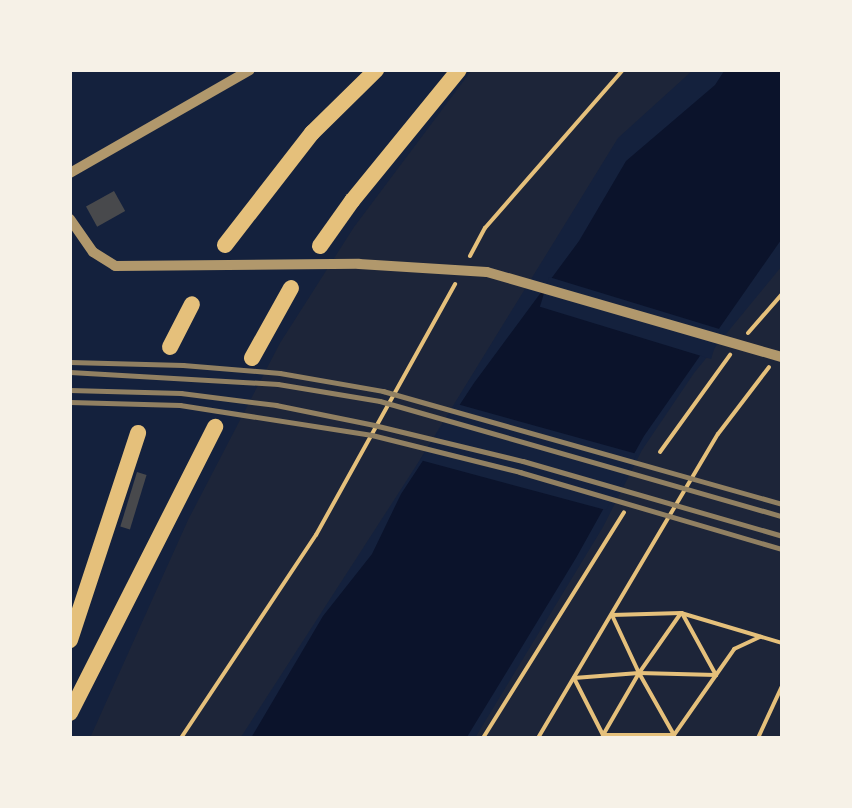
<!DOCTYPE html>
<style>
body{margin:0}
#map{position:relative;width:852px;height:808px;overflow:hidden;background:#14213d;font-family:"Fira Sans",sans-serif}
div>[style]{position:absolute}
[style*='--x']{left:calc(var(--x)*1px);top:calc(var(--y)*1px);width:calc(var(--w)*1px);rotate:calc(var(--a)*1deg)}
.green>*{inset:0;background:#1d2539}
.water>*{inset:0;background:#0b132b}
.pier>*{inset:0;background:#14213d;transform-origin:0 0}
.building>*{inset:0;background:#48494c;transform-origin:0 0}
.path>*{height:4px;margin:-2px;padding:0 2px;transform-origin:2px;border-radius:2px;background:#e5c07b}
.tertiary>*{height:10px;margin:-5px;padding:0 5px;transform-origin:5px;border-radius:5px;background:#b1986c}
.trunk>*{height:16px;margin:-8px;padding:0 8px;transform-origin:8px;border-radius:8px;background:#e5c07b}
.rail>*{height:4.5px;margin:-2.25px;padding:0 2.25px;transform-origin:2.25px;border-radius:2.25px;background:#918062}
span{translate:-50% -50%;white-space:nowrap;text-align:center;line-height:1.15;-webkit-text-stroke:4.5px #f6f1e7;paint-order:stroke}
.frame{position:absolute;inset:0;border:72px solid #f6f1e7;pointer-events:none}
</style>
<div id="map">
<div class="green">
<div style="clip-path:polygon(471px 71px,692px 71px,618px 138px,416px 466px,241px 737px,90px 738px,188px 520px,280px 343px,354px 227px)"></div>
<div style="clip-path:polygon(781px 267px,781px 737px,475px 738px,603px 527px,642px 450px,694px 373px)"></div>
</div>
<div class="water">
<div style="clip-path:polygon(724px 71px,781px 71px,781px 240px,644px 436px,576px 558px,467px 737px,251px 738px,323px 616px,372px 554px,401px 494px,474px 383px,579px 241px,626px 161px,715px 85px)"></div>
</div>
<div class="pier">
<div style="left:549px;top:277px;width:179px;height:31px;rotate:17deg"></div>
<div style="clip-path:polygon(457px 404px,637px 454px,606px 510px,420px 460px)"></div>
</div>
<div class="building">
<div style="left:114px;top:191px;width:23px;height:32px;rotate:61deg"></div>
<div style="left:137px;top:472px;width:10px;height:57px;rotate:17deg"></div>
</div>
<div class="path">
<div style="--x:470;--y:256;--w:32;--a:-62"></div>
<div style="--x:485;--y:228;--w:210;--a:-48.9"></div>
<div style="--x:748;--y:333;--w:52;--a:-48.9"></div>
<div style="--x:660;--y:452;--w:120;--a:-54.2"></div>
<div style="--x:681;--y:613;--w:73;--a:125"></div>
<div style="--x:639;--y:673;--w:72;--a:120.1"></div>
<div style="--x:603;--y:735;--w:64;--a:-117"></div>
<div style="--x:574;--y:678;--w:65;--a:-4.4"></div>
<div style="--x:639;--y:673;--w:77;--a:1.5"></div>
<div style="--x:716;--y:675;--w:73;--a:125"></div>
<div style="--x:674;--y:735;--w:71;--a:-119.4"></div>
<div style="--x:639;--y:673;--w:64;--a:-115"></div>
<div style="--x:612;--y:615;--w:69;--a:-1.7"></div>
<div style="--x:681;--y:613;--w:105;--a:16.5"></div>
<div style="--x:682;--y:613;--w:71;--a:61.3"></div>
<div style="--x:716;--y:675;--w:32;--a:-55"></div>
<div style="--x:734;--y:649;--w:29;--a:-25"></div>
<div style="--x:603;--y:735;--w:71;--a:0"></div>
<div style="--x:181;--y:738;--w:244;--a:-56.4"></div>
<div style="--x:316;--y:535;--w:287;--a:-61"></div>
<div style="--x:483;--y:738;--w:266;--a:-58"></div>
<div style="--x:538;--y:738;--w:353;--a:-59.4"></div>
<div style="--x:718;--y:434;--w:84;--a:-52.7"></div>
<div style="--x:758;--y:738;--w:57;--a:-65.2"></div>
</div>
<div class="tertiary">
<div style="--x:70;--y:173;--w:207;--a:-29.8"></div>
<div style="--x:70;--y:219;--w:40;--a:55.1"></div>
<div style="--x:93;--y:252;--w:26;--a:32"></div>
<div style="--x:115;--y:266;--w:244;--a:-0.5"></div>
<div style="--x:359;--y:264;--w:128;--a:3.6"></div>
<div style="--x:487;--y:272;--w:307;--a:16.1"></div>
</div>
<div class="trunk">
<div style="--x:225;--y:245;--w:142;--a:-52.2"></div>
<div style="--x:312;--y:133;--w:90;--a:-44.5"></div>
<div style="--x:320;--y:246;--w:55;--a:-54.6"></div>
<div style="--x:352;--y:201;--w:169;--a:-50.8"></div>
<div style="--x:170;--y:347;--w:48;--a:-62.9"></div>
<div style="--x:252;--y:358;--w:80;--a:-60.9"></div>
<div style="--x:70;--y:640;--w:218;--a:-71.8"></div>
<div style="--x:70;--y:713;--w:321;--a:-63.1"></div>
</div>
<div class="rail">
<div style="--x:70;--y:362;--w:113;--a:1.5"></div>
<div style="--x:183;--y:365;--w:97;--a:4.7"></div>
<div style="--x:280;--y:373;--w:105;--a:9.9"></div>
<div style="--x:383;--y:391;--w:415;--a:15.8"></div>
<div style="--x:70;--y:372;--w:208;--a:3.3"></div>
<div style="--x:278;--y:384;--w:103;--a:9.5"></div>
<div style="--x:380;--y:401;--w:418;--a:16"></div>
<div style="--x:70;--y:390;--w:111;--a:1.5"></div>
<div style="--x:181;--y:393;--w:96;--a:7.2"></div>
<div style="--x:276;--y:405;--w:100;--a:11.5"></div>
<div style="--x:374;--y:425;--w:153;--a:13.6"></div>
<div style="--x:523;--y:461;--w:270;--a:16.1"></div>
<div style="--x:70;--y:402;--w:110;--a:1.6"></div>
<div style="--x:180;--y:405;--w:194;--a:8.9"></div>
<div style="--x:372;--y:435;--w:153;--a:14"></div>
<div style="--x:520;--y:472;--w:273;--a:16.4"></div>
</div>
<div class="frame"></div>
</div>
